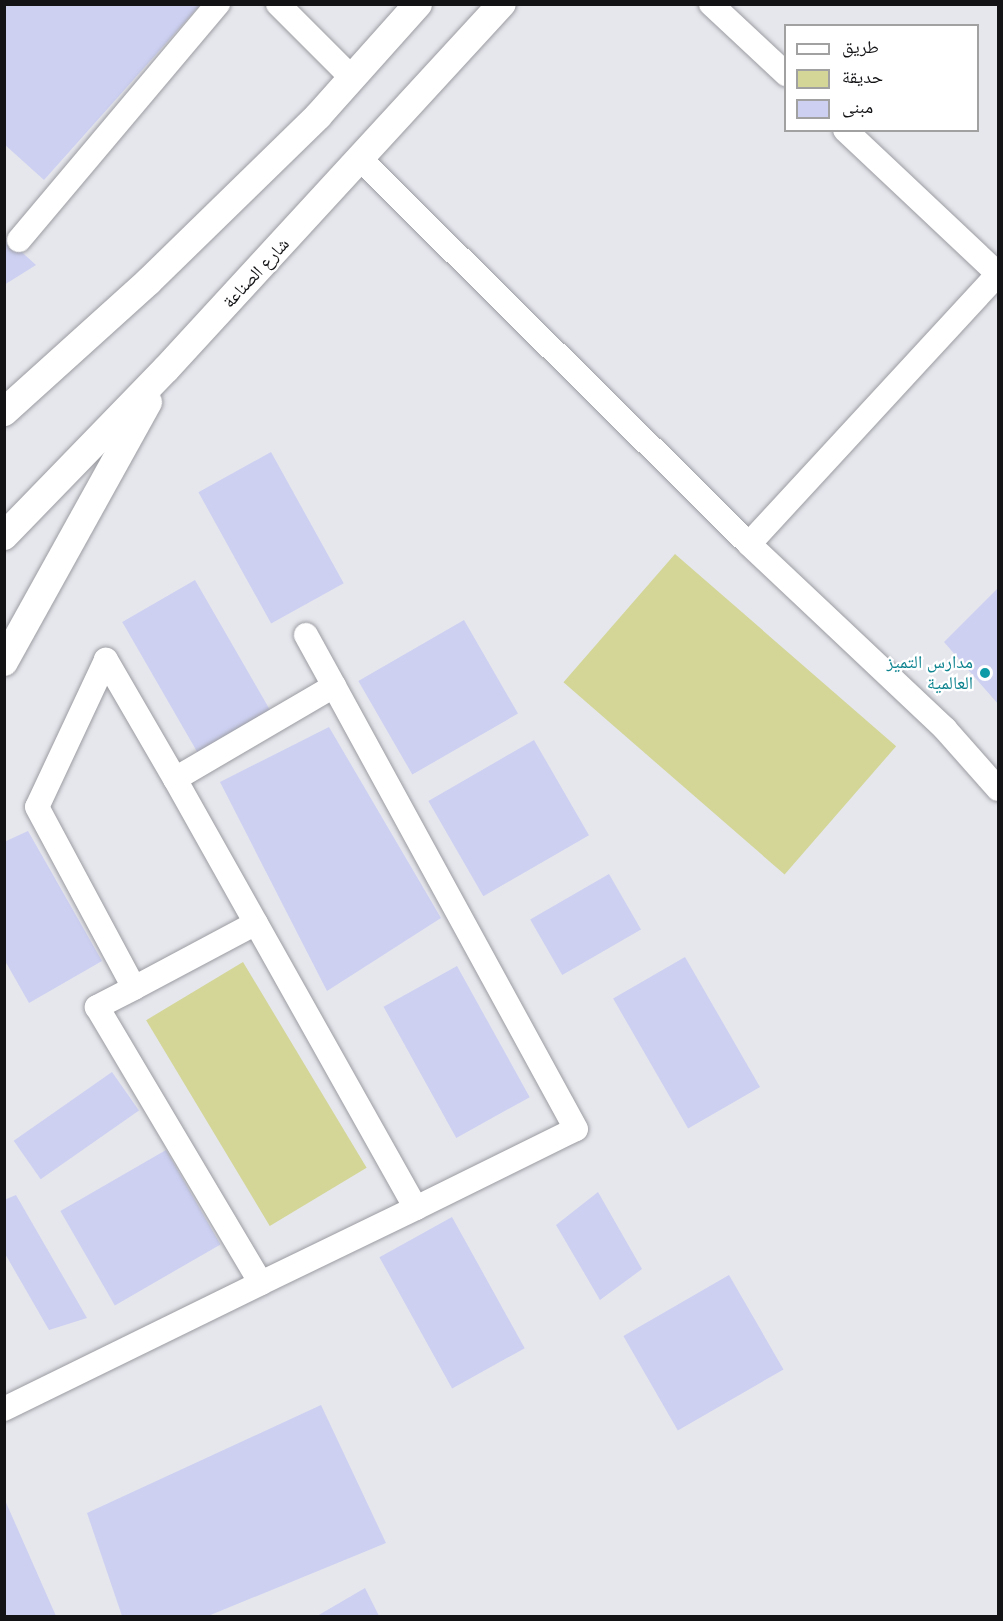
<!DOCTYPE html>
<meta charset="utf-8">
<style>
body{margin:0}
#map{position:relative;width:1003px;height:1621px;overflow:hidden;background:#e6e7ed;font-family:Raleway,"Noto Naskh Arabic",sans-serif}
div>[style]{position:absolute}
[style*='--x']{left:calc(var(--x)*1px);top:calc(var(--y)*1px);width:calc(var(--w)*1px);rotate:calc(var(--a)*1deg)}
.green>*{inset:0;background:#d3d697;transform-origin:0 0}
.building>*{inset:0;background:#cdd0f1;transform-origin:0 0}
.roads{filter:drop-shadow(0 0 2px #9b9ca2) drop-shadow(0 0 2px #9b9ca2)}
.minor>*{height:24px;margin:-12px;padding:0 12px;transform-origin:12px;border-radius:12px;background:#fff}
.tertiary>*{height:28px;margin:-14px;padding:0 14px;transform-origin:14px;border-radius:14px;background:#fff}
.dots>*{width:16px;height:16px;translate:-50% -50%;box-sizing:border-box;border:3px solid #fff;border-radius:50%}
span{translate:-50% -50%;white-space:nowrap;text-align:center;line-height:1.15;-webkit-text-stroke:4.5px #fff;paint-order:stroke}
.street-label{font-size:18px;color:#131316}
.culture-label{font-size:18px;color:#0d838f}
.right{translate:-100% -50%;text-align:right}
.frame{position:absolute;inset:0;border:6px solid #131316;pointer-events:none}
.legend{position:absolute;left:784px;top:24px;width:195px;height:108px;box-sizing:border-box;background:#fff;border:2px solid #a1a1a2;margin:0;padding:8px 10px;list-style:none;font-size:18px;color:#131316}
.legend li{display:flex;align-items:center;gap:12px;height:30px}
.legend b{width:30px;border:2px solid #a1a1a2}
</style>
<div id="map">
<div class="green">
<div style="left:675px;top:554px;width:293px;height:170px;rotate:41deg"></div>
<div style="left:243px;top:962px;width:240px;height:113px;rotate:59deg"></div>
</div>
<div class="building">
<div style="clip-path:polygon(4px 4px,201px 4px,44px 180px,4px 144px)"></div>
<div style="clip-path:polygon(4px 236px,36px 265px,4px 285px)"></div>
<div style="left:271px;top:452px;width:150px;height:83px;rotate:61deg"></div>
<div style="left:195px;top:580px;width:150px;height:84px;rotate:60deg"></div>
<div style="clip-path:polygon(998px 588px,998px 704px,944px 642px)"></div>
<div style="left:464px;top:620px;width:108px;height:122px;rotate:60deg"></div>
<div style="clip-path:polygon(329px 727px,441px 918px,327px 991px,220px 782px)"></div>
<div style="left:534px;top:740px;width:110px;height:122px;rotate:60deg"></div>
<div style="clip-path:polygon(28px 831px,102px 961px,29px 1003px,4px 959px,4px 842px)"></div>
<div style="left:609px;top:874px;width:64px;height:91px;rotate:60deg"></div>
<div style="left:685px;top:957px;width:150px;height:83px;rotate:60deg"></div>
<div style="left:457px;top:966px;width:150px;height:84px;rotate:61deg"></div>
<div style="left:112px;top:1072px;width:47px;height:120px;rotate:55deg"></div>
<div style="left:166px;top:1150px;width:109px;height:122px;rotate:60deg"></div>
<div style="clip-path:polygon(598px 1192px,642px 1269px,600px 1300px,556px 1225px)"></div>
<div style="clip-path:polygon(16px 1195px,87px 1318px,49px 1330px,4px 1252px,4px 1200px)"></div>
<div style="left:452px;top:1217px;width:150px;height:83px;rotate:61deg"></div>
<div style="left:729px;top:1275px;width:109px;height:122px;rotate:60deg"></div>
<div style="clip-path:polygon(321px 1405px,386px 1543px,208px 1616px,122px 1616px,87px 1513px)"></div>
<div style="clip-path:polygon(4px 1498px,56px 1616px,4px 1616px)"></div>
<div style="clip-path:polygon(365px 1588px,379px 1616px,317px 1616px)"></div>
</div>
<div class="roads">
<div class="minor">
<div style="--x:278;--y:4;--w:105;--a:45"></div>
<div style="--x:711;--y:4;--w:103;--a:43"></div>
<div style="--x:361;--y:160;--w:546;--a:44.7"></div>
<div style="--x:749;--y:544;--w:270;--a:43.3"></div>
<div style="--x:945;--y:729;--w:80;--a:48.5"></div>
<div style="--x:19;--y:240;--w:309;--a:-49.9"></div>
<div style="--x:749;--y:544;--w:367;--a:-47.3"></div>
<div style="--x:998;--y:274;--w:210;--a:-136.7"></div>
<div style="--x:306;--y:635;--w:58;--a:61.2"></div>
<div style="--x:175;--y:779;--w:138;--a:-120.1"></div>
<div style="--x:106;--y:660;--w:162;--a:115.1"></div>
<div style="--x:37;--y:807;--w:205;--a:61.8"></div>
<div style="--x:134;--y:988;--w:138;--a:-28"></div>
<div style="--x:134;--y:988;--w:42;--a:152.8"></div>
<div style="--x:97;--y:1007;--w:321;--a:59.3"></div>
<div style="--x:4;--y:1409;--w:286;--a:-26.1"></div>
<div style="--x:261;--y:1283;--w:172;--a:-25.8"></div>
<div style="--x:416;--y:1208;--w:178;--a:-26.3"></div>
<div style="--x:576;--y:1129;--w:505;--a:-118.65"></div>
<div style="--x:334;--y:686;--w:184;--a:149.7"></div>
<div style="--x:175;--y:779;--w:492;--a:60.7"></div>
</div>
<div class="tertiary">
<div style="--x:4;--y:412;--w:195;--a:-42.1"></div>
<div style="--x:149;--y:281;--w:236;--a:-44.3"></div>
<div style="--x:318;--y:116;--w:150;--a:-48.2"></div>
<div style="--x:4;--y:536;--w:233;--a:-45.9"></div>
<div style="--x:166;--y:369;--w:496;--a:-47.4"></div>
<div style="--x:4;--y:662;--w:297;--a:-61"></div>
</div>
</div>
<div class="dots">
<div style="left:985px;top:673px;background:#0f9aa8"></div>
</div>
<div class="street-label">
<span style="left:256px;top:273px;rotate:-47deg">شارع الصناعة</span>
</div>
<div class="culture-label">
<span class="right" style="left:973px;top:673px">مدارس التميز<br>العالمية</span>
</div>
<div class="frame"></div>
<ul class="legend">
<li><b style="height:8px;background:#fff"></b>طريق</li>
<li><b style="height:16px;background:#d3d697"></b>حديقة</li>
<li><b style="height:16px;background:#cdd0f1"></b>مبنى</li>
</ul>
</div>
